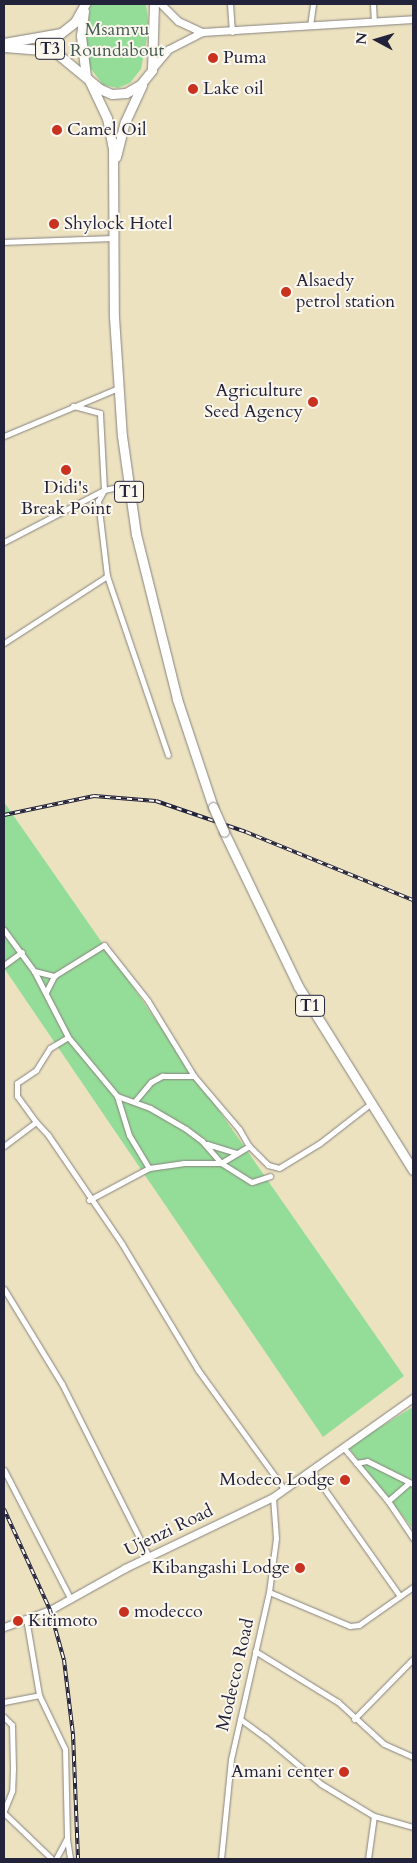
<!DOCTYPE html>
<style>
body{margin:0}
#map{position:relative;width:417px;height:1863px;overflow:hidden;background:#ece2c0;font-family:Cardo,serif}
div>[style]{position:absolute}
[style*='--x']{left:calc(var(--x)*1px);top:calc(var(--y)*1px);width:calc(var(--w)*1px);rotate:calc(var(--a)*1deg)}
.green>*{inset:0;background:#94dd98}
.roads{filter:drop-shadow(0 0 1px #87827e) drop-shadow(0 0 1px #87827e)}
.street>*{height:5px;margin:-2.5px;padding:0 2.5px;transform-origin:2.5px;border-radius:2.5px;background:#fff}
.secondary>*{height:7px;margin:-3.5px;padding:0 3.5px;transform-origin:3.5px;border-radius:3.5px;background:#fff}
.highway>*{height:9px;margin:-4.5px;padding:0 4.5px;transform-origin:4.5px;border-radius:4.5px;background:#fff}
.rail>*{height:4px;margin-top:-2px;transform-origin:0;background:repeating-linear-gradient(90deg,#fbf7ec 0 5.5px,#22223b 0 11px);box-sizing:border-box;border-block:1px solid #22223b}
.bridges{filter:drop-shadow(0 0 1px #87827e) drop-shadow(0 0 1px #87827e)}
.highway-bridge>*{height:9px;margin:-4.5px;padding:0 4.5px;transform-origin:4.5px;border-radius:4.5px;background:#fff}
.dots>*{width:14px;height:14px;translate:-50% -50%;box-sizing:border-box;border:2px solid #fbf7ec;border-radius:50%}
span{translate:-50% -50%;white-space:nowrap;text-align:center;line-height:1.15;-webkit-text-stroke:4px #fbf7ec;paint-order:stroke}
.shield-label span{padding:1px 4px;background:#fbf7ec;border:1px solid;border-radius:4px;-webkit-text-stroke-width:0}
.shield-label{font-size:16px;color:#22223b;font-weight:700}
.park-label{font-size:18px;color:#445a57}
.poi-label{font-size:18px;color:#22223b}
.left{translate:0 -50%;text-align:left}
.right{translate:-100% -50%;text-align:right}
.street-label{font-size:18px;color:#22223b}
.frame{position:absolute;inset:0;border:5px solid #22223b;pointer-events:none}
.north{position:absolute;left:352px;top:15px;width:50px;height:50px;-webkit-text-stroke:4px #fbf7ec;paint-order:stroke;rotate:276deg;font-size:14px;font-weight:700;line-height:20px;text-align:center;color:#22223b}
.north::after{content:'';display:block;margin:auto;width:18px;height:22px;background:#22223b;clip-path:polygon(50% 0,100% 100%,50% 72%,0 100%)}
</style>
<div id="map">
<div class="green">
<div style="clip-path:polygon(91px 4px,146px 4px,149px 28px,141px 69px,130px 83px,118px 88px,103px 85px,89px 66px,86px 35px)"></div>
<div style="clip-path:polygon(4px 802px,404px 1376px,323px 1437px,4px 968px)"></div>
<div style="clip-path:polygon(413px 1407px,413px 1529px,348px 1447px)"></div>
</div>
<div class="roads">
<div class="street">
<div style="--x:230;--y:4;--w:28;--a:86"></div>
<div style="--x:373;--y:4;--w:17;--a:87"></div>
<div style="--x:310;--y:26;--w:22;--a:-82"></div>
<div style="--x:4;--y:242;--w:107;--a:-2.1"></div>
<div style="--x:4;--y:436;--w:124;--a:-22.8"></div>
<div style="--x:4;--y:542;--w:113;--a:-27.5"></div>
<div style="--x:104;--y:490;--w:77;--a:-93"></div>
<div style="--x:100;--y:413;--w:28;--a:-165"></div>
<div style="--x:107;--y:576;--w:189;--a:71.2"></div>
<div style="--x:4;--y:643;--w:123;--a:-33"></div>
<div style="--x:107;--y:576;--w:76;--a:-96.8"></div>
<div style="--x:98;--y:501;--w:13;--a:-61"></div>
<div style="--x:104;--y:490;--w:25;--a:-12"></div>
<div style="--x:4;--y:930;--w:51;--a:53.8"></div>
<div style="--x:34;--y:971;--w:74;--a:62.7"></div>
<div style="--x:68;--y:1037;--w:77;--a:50.3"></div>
<div style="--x:117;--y:1096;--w:41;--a:72.9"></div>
<div style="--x:129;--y:1135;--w:39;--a:59"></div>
<div style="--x:4;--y:965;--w:22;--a:-36"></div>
<div style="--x:34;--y:971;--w:21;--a:14"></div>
<div style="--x:54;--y:976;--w:59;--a:-31.8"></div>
<div style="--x:104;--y:945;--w:71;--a:51.8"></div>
<div style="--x:148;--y:1001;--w:88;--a:58.5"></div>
<div style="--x:194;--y:1076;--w:70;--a:49.7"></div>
<div style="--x:239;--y:1129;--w:20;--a:60"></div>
<div style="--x:46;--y:992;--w:18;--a:-63"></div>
<div style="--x:117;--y:1096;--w:35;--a:20"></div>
<div style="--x:150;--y:1108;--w:42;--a:30.3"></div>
<div style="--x:186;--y:1129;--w:20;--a:37"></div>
<div style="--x:202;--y:1141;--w:29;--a:49"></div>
<div style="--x:221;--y:1163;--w:36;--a:32"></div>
<div style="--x:252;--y:1182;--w:19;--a:-18"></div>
<div style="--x:135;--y:1101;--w:25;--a:-50"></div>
<div style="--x:151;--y:1082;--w:13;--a:-29"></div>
<div style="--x:162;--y:1076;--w:32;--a:0"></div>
<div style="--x:36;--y:1122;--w:32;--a:-126"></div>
<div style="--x:17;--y:1096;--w:13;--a:-90"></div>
<div style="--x:17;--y:1083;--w:23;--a:-34"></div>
<div style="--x:36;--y:1070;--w:26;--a:-58"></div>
<div style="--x:50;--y:1048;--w:21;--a:-31"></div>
<div style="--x:207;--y:1144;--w:31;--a:17"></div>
<div style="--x:4;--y:1146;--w:40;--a:-37"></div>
<div style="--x:36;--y:1122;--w:18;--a:47"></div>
<div style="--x:48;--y:1135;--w:132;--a:55.8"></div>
<div style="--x:122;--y:1244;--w:147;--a:58.9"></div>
<div style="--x:198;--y:1370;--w:147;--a:54.1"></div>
<div style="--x:89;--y:1200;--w:68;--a:-28.1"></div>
<div style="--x:149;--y:1168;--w:34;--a:-8"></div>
<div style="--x:183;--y:1163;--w:38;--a:0"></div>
<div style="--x:221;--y:1163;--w:33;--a:-31"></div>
<div style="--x:249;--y:1146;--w:27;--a:45"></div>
<div style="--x:268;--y:1165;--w:11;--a:15"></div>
<div style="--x:279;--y:1168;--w:48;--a:-31.4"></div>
<div style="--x:320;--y:1143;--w:63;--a:-38"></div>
<div style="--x:4;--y:1289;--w:111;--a:58.6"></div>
<div style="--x:62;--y:1384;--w:194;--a:63.3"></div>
<div style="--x:343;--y:1447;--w:70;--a:50.2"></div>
<div style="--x:388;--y:1501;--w:45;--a:56"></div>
<div style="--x:356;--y:1463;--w:11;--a:-10"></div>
<div style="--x:367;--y:1461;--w:51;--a:26.6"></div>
<div style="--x:4;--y:1470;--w:144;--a:62.7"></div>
<div style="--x:311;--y:1470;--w:154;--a:54.8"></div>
<div style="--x:388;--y:1501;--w:28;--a:-41"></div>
<div style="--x:269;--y:1592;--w:88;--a:22.8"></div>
<div style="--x:350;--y:1626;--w:9;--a:-6"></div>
<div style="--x:359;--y:1625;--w:66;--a:-35.1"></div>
<div style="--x:26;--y:1618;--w:78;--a:80.4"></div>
<div style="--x:39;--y:1695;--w:60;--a:64.3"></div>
<div style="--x:65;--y:1749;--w:89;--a:88.7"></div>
<div style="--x:67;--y:1838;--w:24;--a:118"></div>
<div style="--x:255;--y:1651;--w:97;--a:31.6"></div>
<div style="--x:338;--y:1702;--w:62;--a:42.4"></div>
<div style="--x:384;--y:1744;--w:32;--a:24"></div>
<div style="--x:4;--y:1702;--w:36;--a:-11"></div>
<div style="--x:4;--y:1717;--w:11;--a:45"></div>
<div style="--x:12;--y:1725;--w:43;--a:88.7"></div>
<div style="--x:13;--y:1768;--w:23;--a:92"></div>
<div style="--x:12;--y:1791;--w:22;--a:112"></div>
<div style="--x:240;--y:1719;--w:31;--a:36"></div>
<div style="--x:265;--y:1737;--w:73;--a:40"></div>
<div style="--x:321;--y:1784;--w:62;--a:31.1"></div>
<div style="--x:374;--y:1816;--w:41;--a:15.8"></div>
<div style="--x:354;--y:1719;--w:84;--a:-45.5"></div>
<div style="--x:4;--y:1813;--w:66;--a:43.8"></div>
<div style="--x:67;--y:1839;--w:20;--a:81"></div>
<div style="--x:221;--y:1859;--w:100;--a:-84.3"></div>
<div style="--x:231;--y:1759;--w:171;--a:-77.2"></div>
<div style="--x:269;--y:1592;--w:54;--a:-82.6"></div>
<div style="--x:276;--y:1538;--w:41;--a:-94.2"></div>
<div style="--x:368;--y:1859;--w:43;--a:-82.1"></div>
</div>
<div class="secondary">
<div style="--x:161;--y:4;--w:24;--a:45"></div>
<div style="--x:178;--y:21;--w:26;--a:25"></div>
<div style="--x:152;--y:69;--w:26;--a:-50"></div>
<div style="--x:169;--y:49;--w:37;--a:-27"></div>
<div style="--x:202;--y:32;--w:211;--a:-3.5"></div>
<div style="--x:4;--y:1627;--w:49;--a:-20.3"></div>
<div style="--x:50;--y:1610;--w:86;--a:-29.2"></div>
<div style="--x:125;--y:1568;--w:164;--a:-25.6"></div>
<div style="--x:273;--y:1497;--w:171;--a:-35.3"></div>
</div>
<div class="highway">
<div style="--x:84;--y:11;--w:25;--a:97"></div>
<div style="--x:81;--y:36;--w:41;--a:83"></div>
<div style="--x:4;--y:43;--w:58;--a:-10"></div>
<div style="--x:61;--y:33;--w:18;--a:-38"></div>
<div style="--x:75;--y:22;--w:21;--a:-61"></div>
<div style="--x:4;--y:47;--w:50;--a:4.6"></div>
<div style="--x:54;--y:51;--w:60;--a:39.6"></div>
<div style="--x:100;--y:89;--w:13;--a:23"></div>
<div style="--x:112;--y:94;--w:14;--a:-4"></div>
<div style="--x:126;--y:93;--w:16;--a:-30"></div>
<div style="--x:140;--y:85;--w:19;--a:-51"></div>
<div style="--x:152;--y:70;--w:66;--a:-88.3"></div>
<div style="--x:89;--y:80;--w:42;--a:64.7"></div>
<div style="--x:107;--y:118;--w:31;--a:79"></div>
<div style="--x:113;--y:148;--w:169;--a:89.7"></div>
<div style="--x:114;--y:317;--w:119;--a:86.2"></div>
<div style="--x:122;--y:436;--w:99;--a:81.9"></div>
<div style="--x:136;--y:534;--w:170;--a:76"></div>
<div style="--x:177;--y:699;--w:114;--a:71.6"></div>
<div style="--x:116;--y:157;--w:36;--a:-76"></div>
<div style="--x:125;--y:122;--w:41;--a:-65.3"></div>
<div style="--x:224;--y:832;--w:171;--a:64.3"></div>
<div style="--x:298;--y:986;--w:217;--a:58"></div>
</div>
</div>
<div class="rail">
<div style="--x:4;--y:815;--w:92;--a:-11.9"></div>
<div style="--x:94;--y:796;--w:62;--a:4.6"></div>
<div style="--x:156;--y:801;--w:95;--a:19"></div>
<div style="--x:246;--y:832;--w:180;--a:22.2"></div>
<div style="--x:4;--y:1509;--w:111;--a:65.5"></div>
<div style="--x:50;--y:1610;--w:52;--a:74.4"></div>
<div style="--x:64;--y:1660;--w:75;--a:83.1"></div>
<div style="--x:73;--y:1734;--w:125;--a:87.7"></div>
</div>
<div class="bridges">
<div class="highway-bridge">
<div style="--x:213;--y:807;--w:27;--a:66"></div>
</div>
</div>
<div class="dots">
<div style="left:213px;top:58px;background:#c8321e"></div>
<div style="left:193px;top:89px;background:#c8321e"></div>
<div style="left:57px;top:130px;background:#c8321e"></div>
<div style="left:54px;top:224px;background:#c8321e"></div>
<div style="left:286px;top:292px;background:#c8321e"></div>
<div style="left:313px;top:402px;background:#c8321e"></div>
<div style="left:66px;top:470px;background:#c8321e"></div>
<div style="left:345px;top:1480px;background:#c8321e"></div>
<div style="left:300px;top:1568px;background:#c8321e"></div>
<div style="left:124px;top:1612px;background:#c8321e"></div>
<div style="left:18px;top:1621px;background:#c8321e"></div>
<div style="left:344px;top:1772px;background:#c8321e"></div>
</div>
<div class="shield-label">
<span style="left:50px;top:49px">T3</span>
<span style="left:129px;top:492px">T1</span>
<span style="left:310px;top:1006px">T1</span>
</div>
<div class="park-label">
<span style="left:117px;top:41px">Msamvu<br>Roundabout</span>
</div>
<div class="poi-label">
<span class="left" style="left:223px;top:58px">Puma</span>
<span class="left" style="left:203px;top:89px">Lake oil</span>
<span class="left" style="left:67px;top:130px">Camel Oil</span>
<span class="left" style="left:64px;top:224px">Shylock Hotel</span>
<span class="left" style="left:296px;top:292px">Alsaedy<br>petrol station</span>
<span class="right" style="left:303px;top:402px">Agriculture<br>Seed Agency</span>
<span style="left:66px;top:499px">Didi's<br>Break Point</span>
<span class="right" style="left:335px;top:1480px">Modeco Lodge</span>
<span class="right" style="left:290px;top:1568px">Kibangashi Lodge</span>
<span class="left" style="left:134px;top:1612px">modecco</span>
<span class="left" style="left:28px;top:1621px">Kitimoto</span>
<span class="right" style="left:334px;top:1772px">Amani center</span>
</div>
<div class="street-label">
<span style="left:169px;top:1531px;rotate:-26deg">Ujenzi Road</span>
<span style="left:236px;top:1675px;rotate:-77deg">Modecco Road</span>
</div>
<div class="frame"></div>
<div class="north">N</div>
</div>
